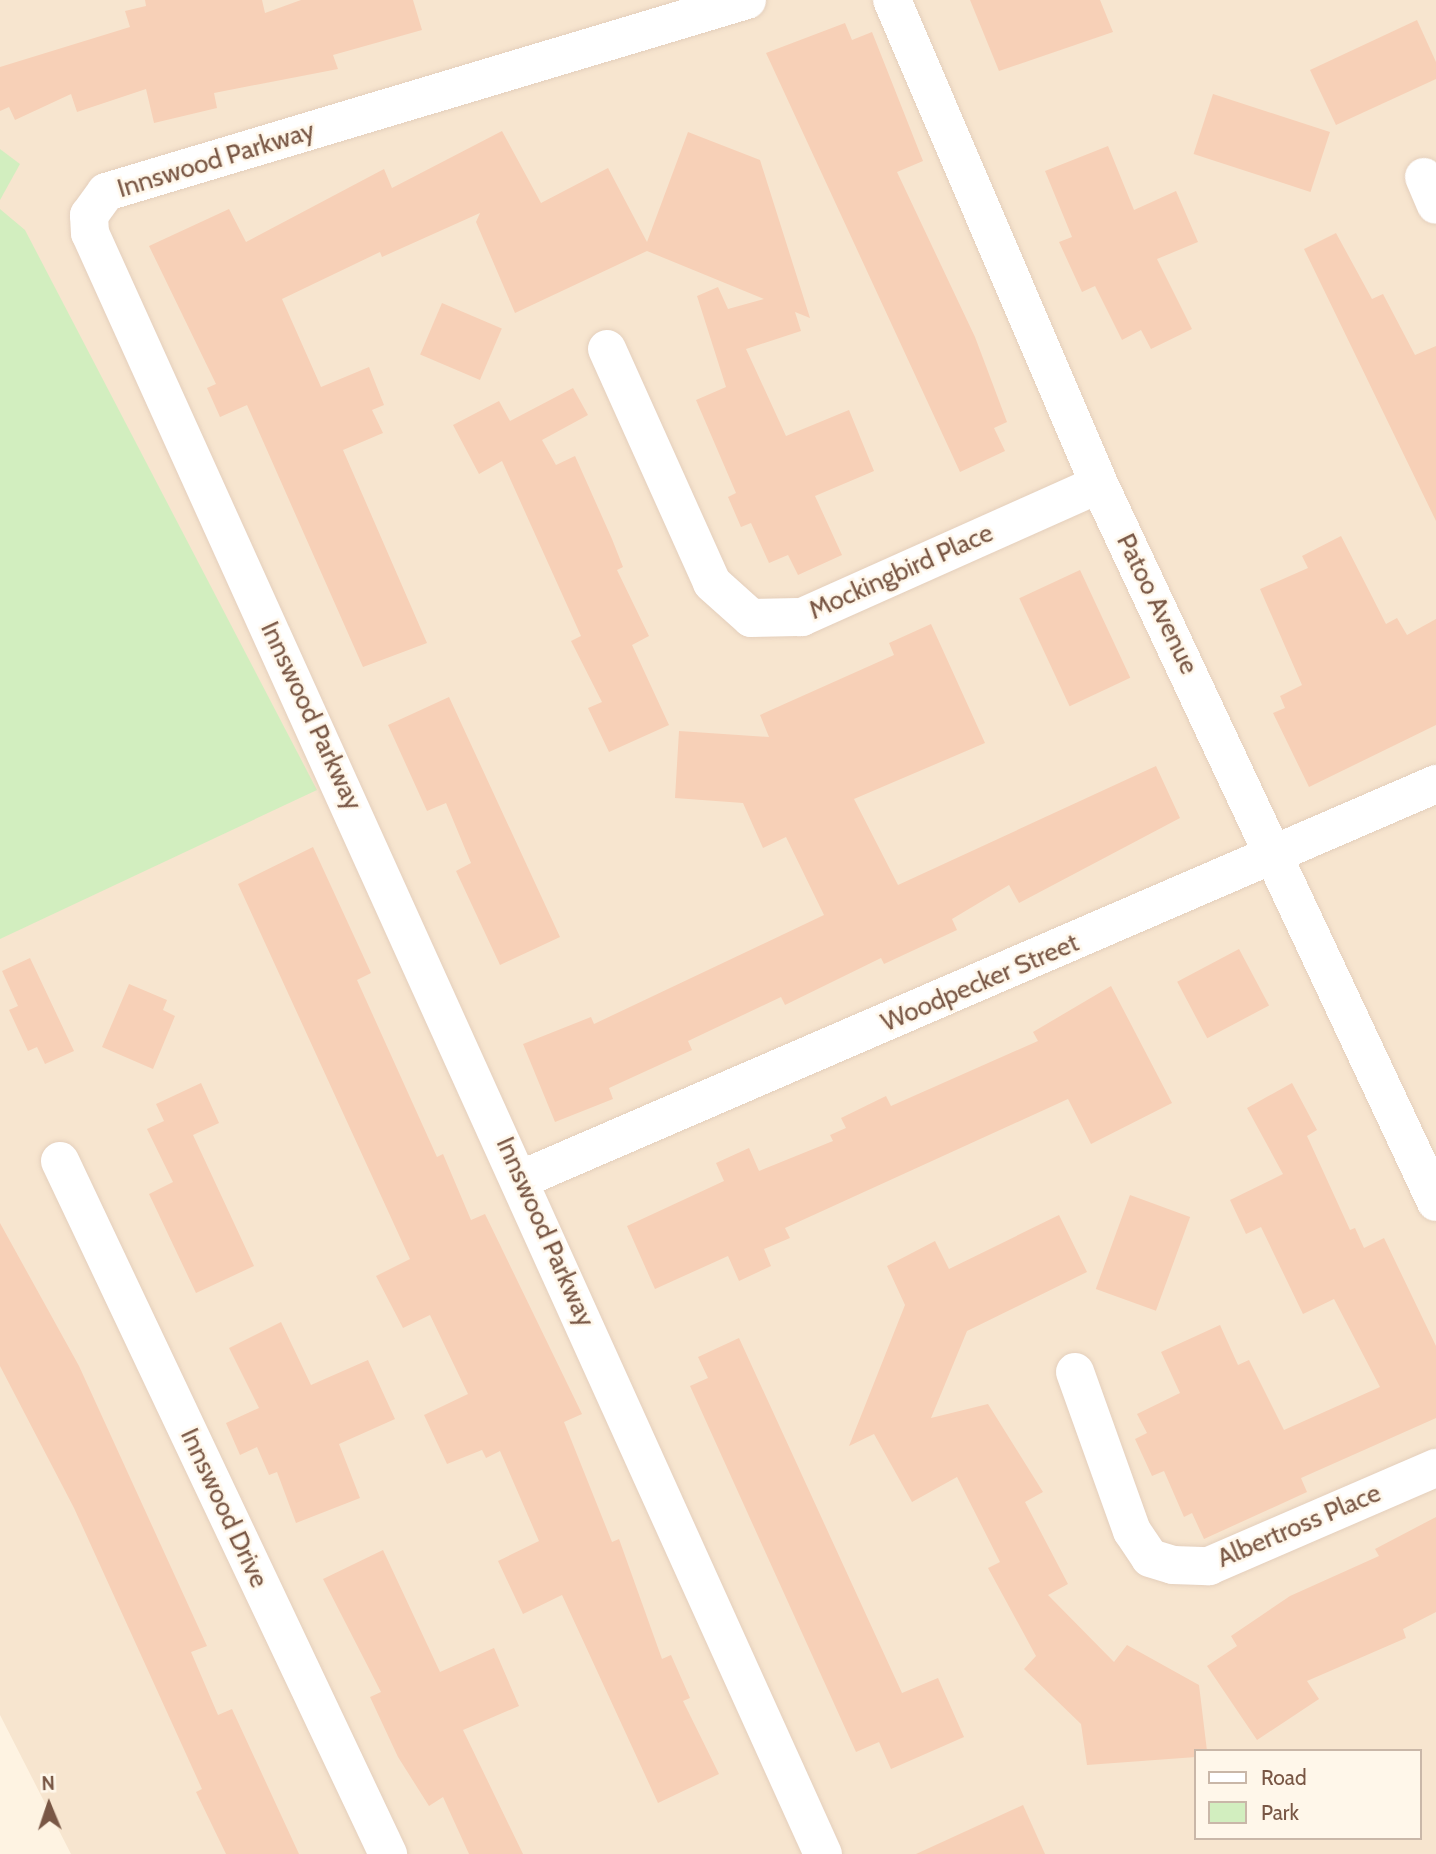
<!DOCTYPE html>
<style>
body{margin:0}
#map{position:relative;width:1436px;height:1854px;overflow:hidden;background:#fef3e2;font-family:Cabin,sans-serif}
div>[style]{position:absolute}
[style*='--x']{left:calc(var(--x)*1px);top:calc(var(--y)*1px);width:calc(var(--w)*1px);rotate:calc(var(--a)*1deg)}
.residential>*{inset:0;background:#f7e5cf}
.green>*{inset:0;background:#d2eebf}
.building>*{inset:0;background:#f7d0b7;transform-origin:0 0}
.roads{filter:drop-shadow(0 0 2px #e4cfbc) drop-shadow(0 0 2px #e4cfbc)}
.minor>*{height:38px;margin:-19px;padding:0 19px;transform-origin:19px;border-radius:19px;background:#fff}
span{translate:-50% -50%;white-space:nowrap;text-align:center;line-height:1.15;-webkit-text-stroke:5px #fff7ea;paint-order:stroke}
.street-label{font-size:26px;color:#795745}
.legend{position:absolute;left:1194px;top:1749px;width:228px;height:91px;box-sizing:border-box;background:#fff7ea;border:2px solid #c9b7a8;margin:0;padding:9px 12px;list-style:none;font-size:21px;color:#795745}
.legend li{display:flex;align-items:center;gap:14px;height:35px}
.legend b{width:35px;border:2px solid #c9b7a8}
.north{position:absolute;left:14px;top:1770px;width:70px;height:70px;-webkit-text-stroke:5px #fff7ea;paint-order:stroke;rotate:358deg;font-size:19px;font-weight:700;line-height:28px;text-align:center;color:#795745}
.north::after{content:'';display:block;margin:auto;width:24px;height:32px;background:#795745;clip-path:polygon(50% 0,100% 100%,50% 72%,0 100%)}
</style>
<div id="map">
<div class="residential">
<div style="clip-path:polygon(evenodd,0 0,1436px 0,1436px 1854px,71px 1854px,0 1715px,0 0,1196px 1751px,1420px 1751px,1420px 1838px,1196px 1838px,1196px 1751px)"></div>
</div>
<div class="green">
<div style="clip-path:polygon(0 149px,20px 164px,0 200px)"></div>
<div style="clip-path:polygon(0 209px,25px 230px,317px 790px,0 939px)"></div>
</div>
<div class="building">
<div style="clip-path:polygon(145px 0,262px 0,265px 13px,301px 0,413px 0,422px 30px,333px 55px,338px 69px,214px 93px,217px 108px,154px 123px,146px 89px,77px 112px,71px 94px,15px 120px,9px 107px,0 111px,0 67px,130px 27px,125px 11px,146px 6px)"></div>
<div style="clip-path:polygon(970px 0,1100px 0,1113px 32px,999px 71px)"></div>
<div style="clip-path:polygon(1417px 20px,1436px 62px,1436px 79px,1336px 125px,1310px 70px)"></div>
<div style="clip-path:polygon(845px 23px,852px 40px,872px 32px,923px 161px,897px 172px,975px 337px,1007px 422px,994px 428px,1005px 451px,960px 472px,766px 53px)"></div>
<div style="left:1213px;top:94px;width:123px;height:63px;rotate:18deg"></div>
<div style="clip-path:polygon(502px 131px,541px 203px,608px 168px,647px 242px,688px 132px,760px 160px,810px 318px,795px 312px,801px 331px,746px 349px,786px 436px,849px 410px,874px 471px,815px 496px,842px 555px,798px 575px,788px 555px,769px 563px,751px 523px,741px 527px,728px 497px,736px 493px,696px 400px,726px 387px,697px 296px,718px 287px,728px 309px,764px 299px,647px 251px,515px 313px,476px 222px,480px 213px,382px 257px,380px 252px,282px 299px,321px 387px,369px 367px,384px 405px,372px 410px,383px 433px,343px 450px,427px 643px,363px 667px,247px 405px,220px 417px,207px 388px,216px 384px,149px 246px,229px 209px,246px 242px,384px 169px,392px 188px)"></div>
<div style="clip-path:polygon(1108px 146px,1134px 210px,1176px 191px,1198px 242px,1157px 259px,1192px 329px,1151px 349px,1141px 330px,1122px 340px,1095px 286px,1082px 292px,1059px 242px,1072px 237px,1045px 171px)"></div>
<div style="clip-path:polygon(1336px 233px,1372px 299px,1383px 294px,1415px 355px,1436px 346px,1436px 521px,1304px 249px)"></div>
<div style="left:442px;top:303px;width:65px;height:56px;rotate:23deg"></div>
<div style="clip-path:polygon(573px 388px,588px 415px,542px 440px,556px 465px,575px 456px,612px 539px,623px 567px,617px 570px,649px 636px,632px 645px,669px 725px,609px 752px,588px 708px,602px 702px,571px 641px,581px 636px,502px 461px,479px 474px,453px 425px,499px 401px,510px 421px)"></div>
<div style="clip-path:polygon(1341px 536px,1386px 624px,1397px 618px,1407px 635px,1436px 619px,1436px 725px,1309px 787px,1273px 713px,1285px 708px,1280px 696px,1302px 685px,1260px 589px,1308px 568px,1302px 556px)"></div>
<div style="left:1080px;top:570px;width:119px;height:67px;rotate:65deg"></div>
<div style="clip-path:polygon(931px 624px,985px 743px,854px 799px,898px 885px,1156px 766px,1180px 818px,1019px 903px,1009px 885px,952px 919px,957px 930px,884px 964px,881px 958px,785px 1005px,781px 997px,688px 1041px,692px 1050px,609px 1088px,613px 1099px,555px 1122px,523px 1044px,591px 1017px,594px 1024px,824px 915px,786px 837px,763px 848px,743px 803px,675px 798px,679px 731px,769px 737px,760px 715px,894px 655px,889px 643px)"></div>
<div style="clip-path:polygon(449px 697px,560px 937px,500px 965px,456px 871px,471px 863px,446px 803px,427px 811px,388px 725px)"></div>
<div style="clip-path:polygon(313px 847px,371px 973px,357px 980px,437px 1157px,443px 1154px,471px 1220px,485px 1214px,582px 1414px,564px 1422px,612px 1542px,619px 1539px,662px 1659px,671px 1655px,690px 1698px,683px 1701px,719px 1774px,658px 1803px,562px 1595px,523px 1614px,498px 1561px,539px 1541px,500px 1451px,486px 1458px,482px 1450px,447px 1464px,424px 1415px,468px 1394px,430px 1315px,403px 1328px,376px 1276px,410px 1259px,238px 884px)"></div>
<div style="left:1239px;top:949px;width:64px;height:70px;rotate:62deg"></div>
<div style="clip-path:polygon(30px 958px,74px 1051px,45px 1064px,37px 1047px,28px 1051px,9px 1010px,18px 1006px,2px 971px)"></div>
<div style="clip-path:polygon(129px 984px,167px 1000px,163px 1010px,175px 1016px,153px 1069px,102px 1047px)"></div>
<div style="clip-path:polygon(1111px 986px,1172px 1103px,1091px 1144px,1068px 1099px,785px 1228px,790px 1238px,764px 1249px,771px 1266px,739px 1281px,728px 1256px,655px 1289px,627px 1226px,724px 1181px,716px 1163px,749px 1148px,759px 1171px,833px 1141px,830px 1135px,846px 1128px,841px 1118px,886px 1096px,891px 1106px,1038px 1041px,1033px 1032px)"></div>
<div style="clip-path:polygon(201px 1083px,219px 1123px,193px 1135px,254px 1266px,196px 1293px,149px 1194px,173px 1182px,147px 1129px,164px 1121px,156px 1104px)"></div>
<div style="clip-path:polygon(1292px 1083px,1317px 1130px,1307px 1136px,1350px 1230px,1355px 1228px,1364px 1248px,1384px 1238px,1436px 1346px,1436px 1418px,1301px 1478px,1307px 1492px,1204px 1539px,1192px 1513px,1184px 1517px,1164px 1471px,1152px 1476px,1135px 1439px,1147px 1433px,1137px 1414px,1180px 1393px,1161px 1352px,1220px 1325px,1238px 1365px,1249px 1360px,1284px 1430px,1380px 1387px,1334px 1299px,1303px 1314px,1261px 1227px,1246px 1234px,1230px 1200px,1283px 1174px,1247px 1108px)"></div>
<div style="left:1130px;top:1195px;width:64px;height:100px;rotate:20deg"></div>
<div style="clip-path:polygon(1059px 1215px,1087px 1272px,967px 1331px,931px 1418px,988px 1404px,1043px 1492px,1025px 1502px,1068px 1584px,1048px 1595px,1114px 1662px,1127px 1645px,1199px 1685px,1207px 1751px,1196px 1751px,1196px 1757px,1087px 1765px,1081px 1724px,1024px 1669px,1036px 1656px,988px 1568px,1000px 1562px,957px 1477px,912px 1502px,874px 1434px,849px 1446px,905px 1305px,887px 1266px,935px 1241px,949px 1269px)"></div>
<div style="clip-path:polygon(0 1223px,79px 1366px,207px 1646px,191px 1652px,218px 1715px,232px 1709px,299px 1854px,226px 1854px,196px 1792px,202px 1789px,74px 1508px,0 1366px)"></div>
<div style="clip-path:polygon(281px 1322px,311px 1385px,368px 1360px,395px 1419px,339px 1444px,360px 1498px,296px 1523px,277px 1472px,269px 1475px,257px 1447px,240px 1455px,226px 1423px,259px 1408px,229px 1348px)"></div>
<div style="clip-path:polygon(739px 1338px,902px 1693px,938px 1678px,964px 1737px,891px 1769px,879px 1742px,856px 1752px,690px 1386px,708px 1378px,698px 1357px)"></div>
<div style="clip-path:polygon(1436px 1517px,1436px 1612px,1403px 1629px,1406px 1638px,1307px 1681px,1319px 1699px,1257px 1740px,1207px 1666px,1237px 1646px,1231px 1636px,1290px 1596px,1379px 1556px,1375px 1549px)"></div>
<div style="clip-path:polygon(383px 1550px,440px 1672px,494px 1648px,519px 1706px,463px 1730px,523px 1854px,469px 1854px,443px 1797px,429px 1806px,398px 1757px,370px 1697px,381px 1692px,323px 1579px)"></div>
<div style="clip-path:polygon(1023px 1805px,1045px 1854px,916px 1854px)"></div>
</div>
<div class="roads">
<div class="minor">
<div style="--x:747;--y:0;--w:669;--a:163.33"></div>
<div style="--x:106;--y:192;--w:29;--a:126"></div>
<div style="--x:89;--y:215;--w:18;--a:87"></div>
<div style="--x:90;--y:233;--w:1779;--a:65.67"></div>
<div style="--x:892;--y:0;--w:526;--a:66.84"></div>
<div style="--x:1099;--y:484;--w:793;--a:64.86"></div>
<div style="--x:1424;--y:177;--w:30;--a:67"></div>
<div style="--x:607;--y:349;--w:256;--a:65.8"></div>
<div style="--x:712;--y:583;--w:52;--a:41.9"></div>
<div style="--x:751;--y:618;--w:51;--a:-1.1"></div>
<div style="--x:802;--y:617;--w:325;--a:-24.1"></div>
<div style="--x:60;--y:1161;--w:767;--a:64.67"></div>
<div style="--x:522;--y:1179;--w:996;--a:-23.37"></div>
<div style="--x:1075;--y:1372;--w:169;--a:70.3"></div>
<div style="--x:1132;--y:1531;--w:32;--a:56"></div>
<div style="--x:1150;--y:1558;--w:24;--a:17"></div>
<div style="--x:1173;--y:1565;--w:36;--a:2"></div>
<div style="--x:1209;--y:1566;--w:247;--a:-23.4"></div>
</div>
</div>
<div class="street-label">
<span style="left:216px;top:160px;rotate:-17deg">Innswood Parkway</span>
<span style="left:901px;top:572px;rotate:-24deg">Mockingbird Place</span>
<span style="left:1157px;top:604px;rotate:64deg">Patoo Avenue</span>
<span style="left:311px;top:716px;rotate:65deg">Innswood Parkway</span>
<span style="left:980px;top:983px;rotate:-23deg">Woodpecker Street</span>
<span style="left:545px;top:1232px;rotate:66deg">Innswood Parkway</span>
<span style="left:224px;top:1508px;rotate:65deg">Innswood Drive</span>
<span style="left:1299px;top:1526px;rotate:-23deg">Albertross Place</span>
</div>
<ul class="legend">
<li><b style="height:9px;background:#fff"></b>Road</li>
<li><b style="height:19px;background:#d2eebf"></b>Park</li>
</ul>
<div class="north">N</div>
</div>
